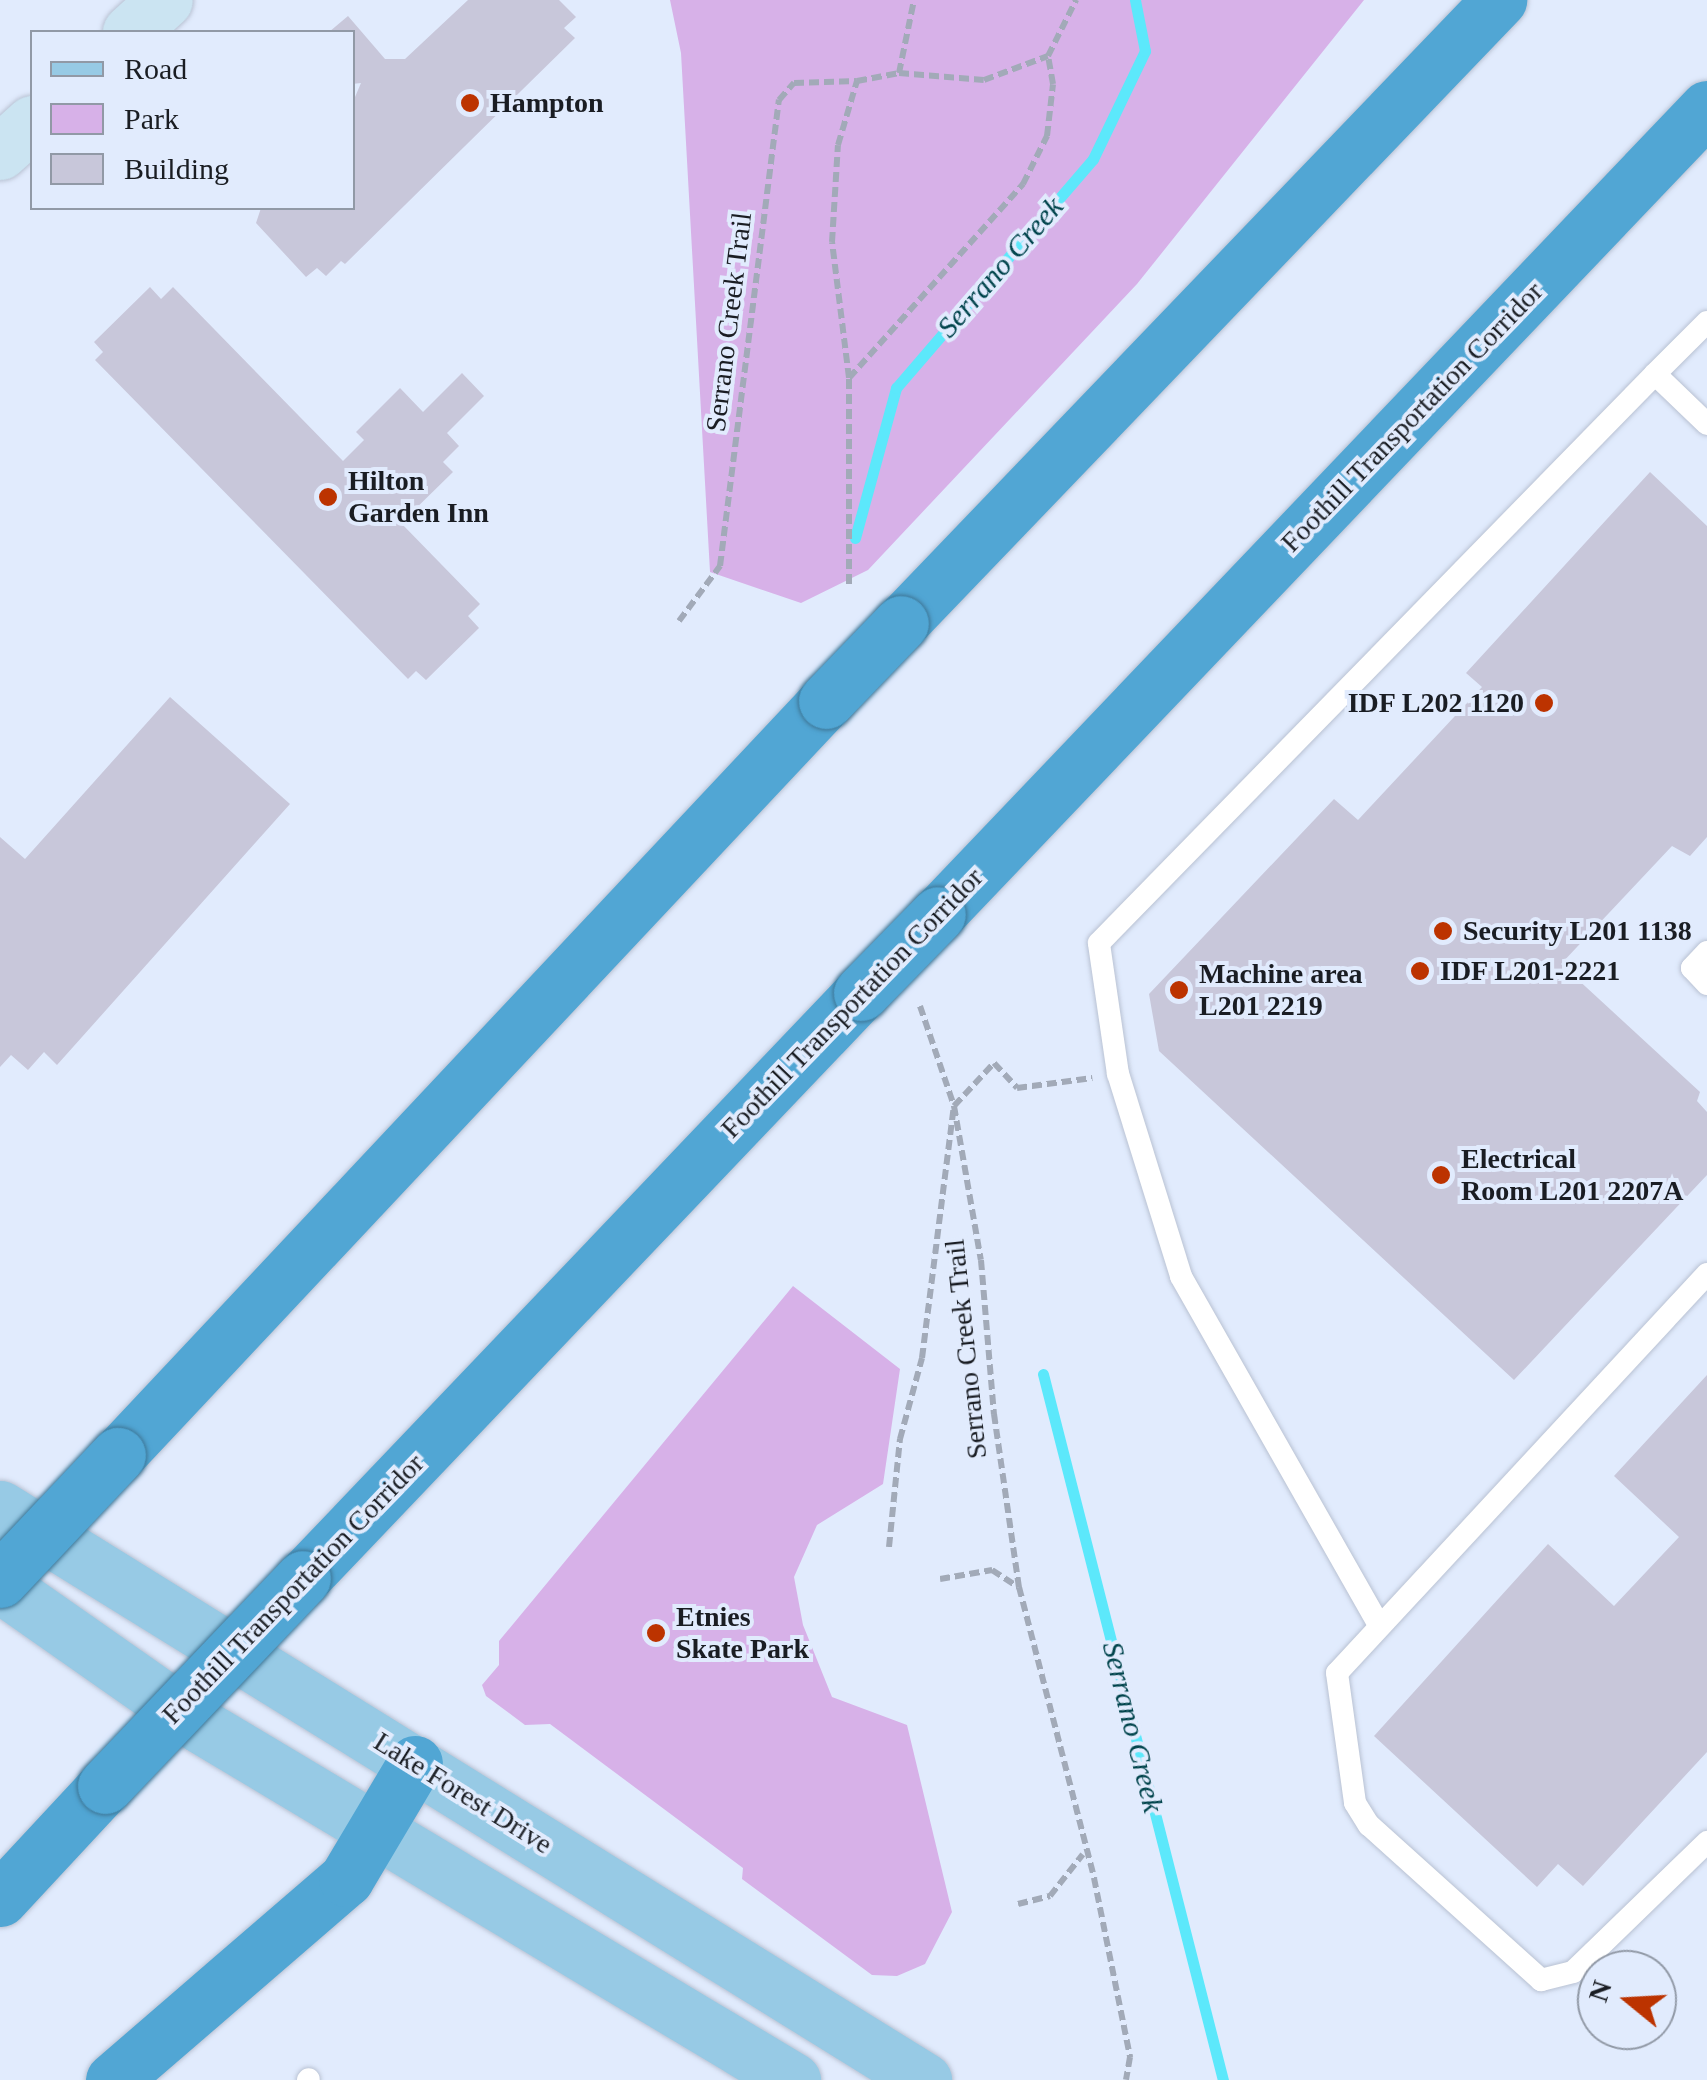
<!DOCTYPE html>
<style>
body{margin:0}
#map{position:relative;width:1707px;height:2080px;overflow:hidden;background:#e1ebfd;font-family:"Times New Roman",serif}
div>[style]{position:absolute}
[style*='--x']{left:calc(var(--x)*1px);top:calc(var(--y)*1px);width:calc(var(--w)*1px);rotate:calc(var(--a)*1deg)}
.green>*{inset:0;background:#d7b1e8}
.stream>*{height:11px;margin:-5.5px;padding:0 5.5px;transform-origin:5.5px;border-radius:5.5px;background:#5ce8fb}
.building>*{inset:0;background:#c8c7da}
.path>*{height:6px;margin-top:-3px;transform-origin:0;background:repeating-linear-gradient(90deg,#a2aab8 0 10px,transparent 0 15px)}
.roads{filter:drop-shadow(0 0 2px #b9c2d3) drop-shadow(0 0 2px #b9c2d3)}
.service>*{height:22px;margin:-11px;padding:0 11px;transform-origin:11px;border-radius:11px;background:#fff}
.secondary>*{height:55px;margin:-27.5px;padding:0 27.5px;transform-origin:27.5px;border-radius:27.5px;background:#cbe4f2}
.primary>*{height:55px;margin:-27.5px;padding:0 27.5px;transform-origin:27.5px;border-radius:27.5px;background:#97cae5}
.motorway>*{height:55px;margin:-27.5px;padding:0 27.5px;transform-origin:27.5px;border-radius:27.5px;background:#51a6d4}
.bridges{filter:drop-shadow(0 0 2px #3e7696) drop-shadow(0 0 2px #3e7696)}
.motorway-bridge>*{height:55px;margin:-27.5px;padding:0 27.5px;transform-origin:27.5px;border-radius:27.5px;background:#51a6d4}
.dots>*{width:28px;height:28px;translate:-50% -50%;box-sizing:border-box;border:5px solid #e1ebfd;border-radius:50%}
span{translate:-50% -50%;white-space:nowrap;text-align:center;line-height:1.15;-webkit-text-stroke:8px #e1ebfd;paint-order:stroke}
.poi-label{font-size:28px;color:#1a1d23;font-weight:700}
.left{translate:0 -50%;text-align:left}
.right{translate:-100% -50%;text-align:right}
.street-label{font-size:28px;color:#1a1d23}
.water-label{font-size:30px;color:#00444c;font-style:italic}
.legend{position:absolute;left:30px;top:30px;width:325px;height:180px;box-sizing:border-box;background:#e1ebfd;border:2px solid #9199a6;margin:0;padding:12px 18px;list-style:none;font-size:30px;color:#1a1d23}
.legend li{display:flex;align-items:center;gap:20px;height:50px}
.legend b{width:50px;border:2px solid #9199a6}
.north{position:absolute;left:1577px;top:1950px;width:100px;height:100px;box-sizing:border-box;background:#e1ebfd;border:2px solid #9199a6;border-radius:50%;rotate:288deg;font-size:28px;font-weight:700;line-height:40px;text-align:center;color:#1a1d23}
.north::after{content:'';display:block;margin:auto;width:35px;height:45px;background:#bc3300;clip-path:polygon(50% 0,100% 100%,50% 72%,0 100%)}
</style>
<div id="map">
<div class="green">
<div style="clip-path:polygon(670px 0,1364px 0,1137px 284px,868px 570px,801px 603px,710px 572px,681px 53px)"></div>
<div style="clip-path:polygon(793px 1286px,900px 1369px,883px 1484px,817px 1525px,794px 1577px,803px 1625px,832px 1697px,907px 1725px,952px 1912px,925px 1964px,897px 1976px,872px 1975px,742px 1879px,743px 1868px,550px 1724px,525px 1725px,486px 1696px,482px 1685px,499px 1665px,499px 1641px)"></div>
</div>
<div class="stream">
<div style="--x:855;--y:538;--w:156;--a:-74.7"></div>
<div style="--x:896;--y:388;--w:302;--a:-49.3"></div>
<div style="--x:1093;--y:159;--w:120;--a:-64.3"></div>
<div style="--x:1145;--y:51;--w:52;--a:-101.1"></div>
<div style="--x:1043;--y:1374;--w:729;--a:75.7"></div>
</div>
<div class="building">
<div style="clip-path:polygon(468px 0,559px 0,576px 17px,564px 28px,575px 38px,345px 264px,341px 261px,326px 276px,317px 268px,306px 277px,256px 223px,261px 208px,352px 208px,352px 104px,361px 83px,352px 84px,352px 32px,329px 32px,348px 16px,385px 59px,405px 59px)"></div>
<div style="clip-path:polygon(150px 287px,161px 299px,173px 287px,343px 461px,364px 440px,356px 432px,400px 388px,423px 412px,462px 373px,484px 396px,447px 433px,459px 446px,443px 462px,453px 472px,401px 523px,480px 604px,468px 616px,479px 628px,426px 680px,416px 671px,408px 679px,95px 360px,103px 352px,94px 342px)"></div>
<div style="clip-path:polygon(1650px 472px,1707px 526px,1707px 837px,1690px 856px,1672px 846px,1561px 964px,1700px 1092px,1697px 1101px,1707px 1112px,1707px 1175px,1514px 1380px,1159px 1051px,1149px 994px,1334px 799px,1358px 820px,1482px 687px,1466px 673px)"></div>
<div style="clip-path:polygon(170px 697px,290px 804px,57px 1065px,44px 1052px,28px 1070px,11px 1055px,0 1067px,0 837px,25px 859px)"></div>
<div style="clip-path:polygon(1707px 1375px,1707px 1752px,1583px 1886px,1558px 1864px,1537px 1887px,1374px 1736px,1548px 1544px,1614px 1606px,1679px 1537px,1614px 1476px)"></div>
</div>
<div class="path">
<div style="--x:899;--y:73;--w:75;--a:-78.4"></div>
<div style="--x:849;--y:378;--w:261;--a:-48.1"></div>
<div style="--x:1023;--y:184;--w:54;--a:-63.4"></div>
<div style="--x:1047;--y:136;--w:52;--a:-83.4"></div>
<div style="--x:1053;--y:84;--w:28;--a:-100"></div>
<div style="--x:849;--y:584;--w:206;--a:-90"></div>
<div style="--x:849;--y:378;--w:137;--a:-97.1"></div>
<div style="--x:832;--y:242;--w:97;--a:-86.5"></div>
<div style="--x:838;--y:145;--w:67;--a:-73.5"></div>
<div style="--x:857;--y:81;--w:43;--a:-10.8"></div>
<div style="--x:899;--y:73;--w:85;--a:4.7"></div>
<div style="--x:984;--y:80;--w:68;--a:-20.6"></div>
<div style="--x:1048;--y:56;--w:63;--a:-63.4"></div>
<div style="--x:679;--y:621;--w:69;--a:-53.3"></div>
<div style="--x:720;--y:566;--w:470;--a:-82.8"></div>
<div style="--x:779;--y:100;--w:23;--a:-49"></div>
<div style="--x:794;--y:83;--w:63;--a:-1.8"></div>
<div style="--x:920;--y:1006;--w:106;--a:71.2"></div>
<div style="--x:954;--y:1106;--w:156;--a:80.1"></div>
<div style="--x:981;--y:1260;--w:155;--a:85.2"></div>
<div style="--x:994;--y:1414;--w:175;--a:81.8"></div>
<div style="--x:1019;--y:1587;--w:301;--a:75.5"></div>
<div style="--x:1094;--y:1878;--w:183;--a:78.6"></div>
<div style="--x:1130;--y:2057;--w:23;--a:100"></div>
<div style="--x:889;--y:1547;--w:109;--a:-84.2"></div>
<div style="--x:900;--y:1439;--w:84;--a:-74.8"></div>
<div style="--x:922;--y:1358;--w:254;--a:-82.8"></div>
<div style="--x:954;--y:1106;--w:59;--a:-47.1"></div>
<div style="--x:994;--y:1063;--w:34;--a:47"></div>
<div style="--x:1017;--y:1088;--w:76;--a:-7.6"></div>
<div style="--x:940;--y:1579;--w:53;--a:-9.8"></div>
<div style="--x:992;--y:1570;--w:31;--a:33"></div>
<div style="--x:1018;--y:1904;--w:33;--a:-14"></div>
<div style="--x:1050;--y:1896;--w:53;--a:-51.8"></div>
</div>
<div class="roads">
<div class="service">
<div style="--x:1707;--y:322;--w:74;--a:135"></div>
<div style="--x:1655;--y:374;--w:72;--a:43.9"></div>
<div style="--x:1707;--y:952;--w:22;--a:133"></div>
<div style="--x:1692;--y:968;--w:22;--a:47"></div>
<div style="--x:1707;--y:1274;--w:544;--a:132.84"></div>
<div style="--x:1337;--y:1673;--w:131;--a:82.1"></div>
<div style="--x:1355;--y:1803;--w:26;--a:58"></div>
<div style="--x:1369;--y:1825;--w:232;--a:42"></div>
<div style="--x:1541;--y:1980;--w:33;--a:-14"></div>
<div style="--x:1573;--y:1972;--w:187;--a:-44.1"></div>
<div style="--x:1379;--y:1625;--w:401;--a:-119.6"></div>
<div style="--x:1181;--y:1276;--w:212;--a:-107.3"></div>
<div style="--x:1118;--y:1074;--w:132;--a:-98.3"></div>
<div style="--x:1099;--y:943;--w:796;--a:-45.66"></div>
<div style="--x:308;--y:2080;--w:1;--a:-45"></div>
</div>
<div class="secondary">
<div style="--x:130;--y:32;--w:47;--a:-42.4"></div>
<div style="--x:0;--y:152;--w:43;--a:-42.2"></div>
</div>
<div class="primary">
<div style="--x:0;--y:1508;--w:1087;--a:31.76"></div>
<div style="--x:0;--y:1585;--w:246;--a:35"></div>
<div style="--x:201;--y:1726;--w:690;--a:30.88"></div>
</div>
<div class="motorway">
<div style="--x:901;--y:623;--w:864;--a:-46.17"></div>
<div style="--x:938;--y:914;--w:1114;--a:-46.35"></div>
<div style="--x:118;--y:1455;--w:1034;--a:-46.8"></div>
<div style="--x:303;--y:1578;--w:808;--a:-46.35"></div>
<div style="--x:0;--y:1899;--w:154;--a:-47.1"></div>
<div style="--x:113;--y:2080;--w:308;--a:-40.8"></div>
<div style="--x:346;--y:1879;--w:135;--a:-59.3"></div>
</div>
</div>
<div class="bridges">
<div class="motorway-bridge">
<div style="--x:826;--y:701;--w:108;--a:-46.1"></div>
<div style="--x:861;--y:993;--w:110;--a:-45.7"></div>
<div style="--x:0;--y:1580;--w:172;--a:-46.7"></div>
<div style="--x:105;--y:1786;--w:287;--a:-46.4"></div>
</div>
</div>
<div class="dots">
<div style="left:470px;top:103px;background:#bc3300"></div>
<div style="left:328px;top:497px;background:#bc3300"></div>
<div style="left:1544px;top:703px;background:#bc3300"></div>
<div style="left:1443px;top:931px;background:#bc3300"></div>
<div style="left:1420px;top:971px;background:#bc3300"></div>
<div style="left:1179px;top:990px;background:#bc3300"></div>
<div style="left:1441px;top:1175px;background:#bc3300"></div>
<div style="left:656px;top:1633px;background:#bc3300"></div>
</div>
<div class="poi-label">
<span class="left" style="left:490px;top:103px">Hampton</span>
<span class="left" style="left:348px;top:497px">Hilton<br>Garden Inn</span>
<span class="right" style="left:1524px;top:703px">IDF L202 1120</span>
<span class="left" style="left:1463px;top:931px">Security L201 1138</span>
<span class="left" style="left:1440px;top:971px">IDF L201-2221</span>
<span class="left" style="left:1199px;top:990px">Machine area<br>L201 2219</span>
<span class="left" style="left:1461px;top:1175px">Electrical<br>Room L201 2207A</span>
<span class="left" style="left:676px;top:1633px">Etnies<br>Skate Park</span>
</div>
<div class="street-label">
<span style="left:729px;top:322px;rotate:-83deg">Serrano Creek Trail</span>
<span style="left:1412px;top:417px;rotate:-46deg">Foothill Transportation Corridor</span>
<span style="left:852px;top:1003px;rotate:-46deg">Foothill Transportation Corridor</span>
<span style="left:966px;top:1349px;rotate:-96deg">Serrano Creek Trail</span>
<span style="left:293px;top:1589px;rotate:-46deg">Foothill Transportation Corridor</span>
<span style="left:463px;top:1793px;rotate:32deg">Lake Forest Drive</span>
</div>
<div class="water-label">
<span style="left:1000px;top:267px;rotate:-49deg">Serrano Creek</span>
<span style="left:1133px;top:1727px;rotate:76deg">Serrano Creek</span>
</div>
<ul class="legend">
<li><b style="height:12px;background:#97cae5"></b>Road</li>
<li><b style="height:28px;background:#d7b1e8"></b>Park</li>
<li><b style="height:28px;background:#c8c7da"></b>Building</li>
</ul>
<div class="north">N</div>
</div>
